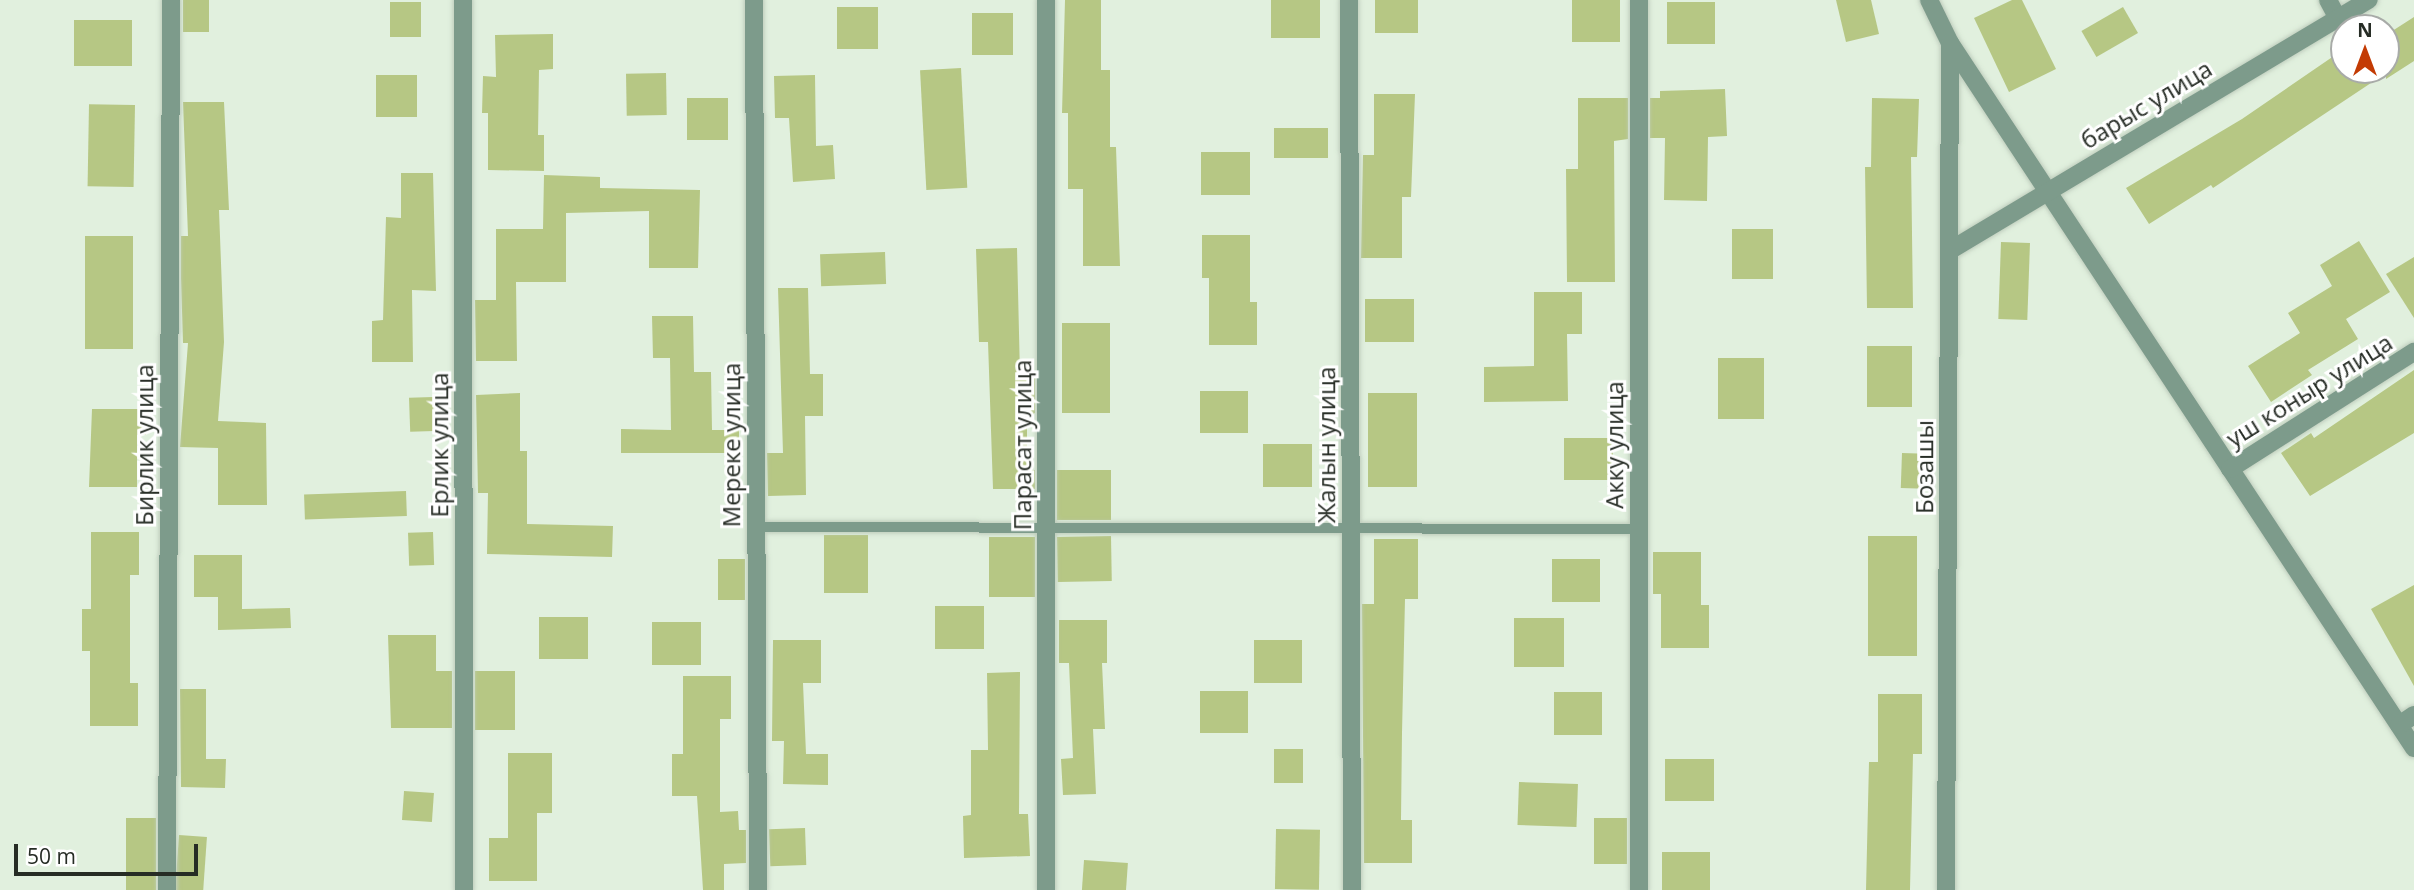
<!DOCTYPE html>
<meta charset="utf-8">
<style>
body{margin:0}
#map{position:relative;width:2414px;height:890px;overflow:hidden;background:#e1f0de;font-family:"Open Sans",sans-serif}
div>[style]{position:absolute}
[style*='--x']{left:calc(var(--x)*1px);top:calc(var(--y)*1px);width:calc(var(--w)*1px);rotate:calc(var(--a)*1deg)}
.building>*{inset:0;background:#b6c784;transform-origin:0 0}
.roads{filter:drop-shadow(0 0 2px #bfcdbd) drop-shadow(0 0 2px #bfcdbd)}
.service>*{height:10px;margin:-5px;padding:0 5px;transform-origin:5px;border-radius:5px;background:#7d9b8b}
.minor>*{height:18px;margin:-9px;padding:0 9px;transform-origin:9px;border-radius:9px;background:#7d9b8b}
.tertiary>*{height:18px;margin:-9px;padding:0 9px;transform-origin:9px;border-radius:9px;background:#7d9b8b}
span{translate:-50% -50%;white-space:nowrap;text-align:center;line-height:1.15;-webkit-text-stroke:6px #fff;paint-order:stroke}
.street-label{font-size:24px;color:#262c25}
.north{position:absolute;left:2330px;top:14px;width:70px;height:70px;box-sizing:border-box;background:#fff;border:2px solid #a8aba8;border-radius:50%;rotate:0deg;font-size:19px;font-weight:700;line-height:28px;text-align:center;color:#262c25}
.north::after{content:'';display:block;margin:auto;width:24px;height:32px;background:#c33b04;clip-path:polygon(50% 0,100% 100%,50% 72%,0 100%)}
.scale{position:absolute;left:14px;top:844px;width:184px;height:32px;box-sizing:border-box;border:4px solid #262c25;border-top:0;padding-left:9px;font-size:21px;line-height:24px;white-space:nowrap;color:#262c25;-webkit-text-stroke:5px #fff;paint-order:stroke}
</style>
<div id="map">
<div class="building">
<div style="left:183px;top:0;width:26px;height:32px"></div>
<div style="clip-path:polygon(1065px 0,1101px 0,1101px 70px,1110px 70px,1110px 147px,1116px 147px,1120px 266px,1083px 266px,1083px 189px,1068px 189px,1068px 113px,1062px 113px)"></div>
<div style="left:1271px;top:0;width:49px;height:38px"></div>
<div style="left:1375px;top:0;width:43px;height:33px"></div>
<div style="left:1572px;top:0;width:48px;height:42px"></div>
<div style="clip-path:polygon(1836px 0,1871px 0,1879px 34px,1846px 42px)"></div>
<div style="clip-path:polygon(2012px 0,2022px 0,2056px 69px,2009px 92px,1974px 18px)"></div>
<div style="left:390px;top:2px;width:31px;height:35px"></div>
<div style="left:1667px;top:2px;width:48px;height:42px"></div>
<div style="left:878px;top:7px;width:42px;height:41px;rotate:90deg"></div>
<div style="left:2123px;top:7px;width:30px;height:48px;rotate:60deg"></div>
<div style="left:972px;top:13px;width:41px;height:42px"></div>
<div style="clip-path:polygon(2414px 17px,2414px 61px,2386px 79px,2386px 73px,2213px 188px,2211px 185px,2149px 224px,2126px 188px,2242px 119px,2344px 49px,2344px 70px,2386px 70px,2386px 35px)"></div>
<div style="left:74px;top:20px;width:58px;height:46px"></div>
<div style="clip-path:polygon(553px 34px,553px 69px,539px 70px,538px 135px,544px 135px,544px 171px,488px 170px,488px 113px,482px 113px,483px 76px,496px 77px,495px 35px)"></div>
<div style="left:961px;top:68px;width:120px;height:41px;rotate:87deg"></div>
<div style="left:666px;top:73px;width:42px;height:40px;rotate:89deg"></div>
<div style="left:417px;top:75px;width:42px;height:41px;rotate:90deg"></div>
<div style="clip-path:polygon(815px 75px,816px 146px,833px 145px,835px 179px,793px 182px,789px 118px,775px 118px,774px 76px)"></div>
<div style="clip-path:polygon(1725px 89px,1727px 136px,1708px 137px,1707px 201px,1664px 200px,1665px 138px,1650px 138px,1650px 98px,1660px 98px,1660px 91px)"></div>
<div style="clip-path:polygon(1374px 94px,1415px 94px,1411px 197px,1402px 197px,1402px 258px,1361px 258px,1363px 155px,1374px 155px)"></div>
<div style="left:728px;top:98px;width:42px;height:41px;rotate:90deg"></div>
<div style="clip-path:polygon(1578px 98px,1628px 98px,1628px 139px,1614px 141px,1615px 282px,1567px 282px,1566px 169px,1578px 169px)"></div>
<div style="clip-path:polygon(1872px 98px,1919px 99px,1917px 157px,1911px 157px,1913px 308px,1867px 308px,1865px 167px,1871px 167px)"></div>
<div style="clip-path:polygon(183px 102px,224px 102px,229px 210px,219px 210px,224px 342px,218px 421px,266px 423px,267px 505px,218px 505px,218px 448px,180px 447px,188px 343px,183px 343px,181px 278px,181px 236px,188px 236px)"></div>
<div style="left:135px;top:105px;width:82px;height:46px;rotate:91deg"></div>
<div style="left:1274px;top:128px;width:54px;height:30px"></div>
<div style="left:1201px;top:152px;width:49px;height:43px"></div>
<div style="clip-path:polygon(401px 173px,433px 173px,436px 291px,412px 290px,413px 362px,372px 362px,372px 321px,383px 320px,386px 217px,401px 218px)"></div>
<div style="clip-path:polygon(544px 175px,600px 177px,600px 188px,700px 190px,698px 268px,649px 268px,649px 211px,566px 213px,566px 282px,516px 282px,517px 361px,476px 361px,475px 300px,496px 300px,496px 229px,543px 229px)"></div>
<div style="left:1732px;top:229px;width:41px;height:50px"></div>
<div style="clip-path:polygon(1202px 235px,1250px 235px,1250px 302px,1257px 302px,1257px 345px,1209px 345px,1209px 278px,1202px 278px)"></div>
<div style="left:85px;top:236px;width:48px;height:113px"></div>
<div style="clip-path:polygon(2359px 241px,2390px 292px,2346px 319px,2358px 339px,2308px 370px,2312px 375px,2271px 402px,2248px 366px,2300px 333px,2288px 313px,2332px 286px,2320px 265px)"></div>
<div style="left:2001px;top:242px;width:29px;height:77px;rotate:2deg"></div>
<div style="clip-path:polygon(1017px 248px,1020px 375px,1035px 374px,1035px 413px,1027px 417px,1027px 470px,1035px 470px,1035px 489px,993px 489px,988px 342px,979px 342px,976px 249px)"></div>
<div style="left:885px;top:252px;width:32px;height:65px;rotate:88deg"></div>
<div style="clip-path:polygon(2414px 257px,2414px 318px,2386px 274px)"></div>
<div style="clip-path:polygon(778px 288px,808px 288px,810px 374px,823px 374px,823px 416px,805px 416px,806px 495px,768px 496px,767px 453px,783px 453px)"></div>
<div style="clip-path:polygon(1534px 292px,1582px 292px,1582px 334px,1567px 334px,1568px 401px,1484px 402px,1484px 367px,1534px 366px)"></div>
<div style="left:1365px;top:299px;width:49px;height:43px"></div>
<div style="clip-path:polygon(652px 316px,693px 316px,694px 372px,711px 372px,712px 430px,739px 430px,739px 453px,621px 453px,621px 429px,671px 430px,670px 358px,653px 358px)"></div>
<div style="left:1062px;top:323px;width:48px;height:90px"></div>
<div style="left:1867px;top:346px;width:45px;height:61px"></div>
<div style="left:1764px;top:358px;width:61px;height:46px;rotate:90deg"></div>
<div style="clip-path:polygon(2414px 370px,2414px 433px,2310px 496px,2281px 453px,2311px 433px,2314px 438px)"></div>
<div style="left:1200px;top:391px;width:48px;height:42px"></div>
<div style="clip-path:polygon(520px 393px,520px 451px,527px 451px,527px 524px,613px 526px,612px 557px,487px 554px,488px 493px,478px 493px,476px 395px)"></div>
<div style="left:1368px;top:393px;width:49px;height:94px"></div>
<div style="left:433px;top:397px;width:34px;height:24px;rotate:88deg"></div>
<div style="clip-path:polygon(92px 409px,146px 409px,146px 435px,137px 435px,137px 487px,89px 487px)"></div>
<div style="left:1564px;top:438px;width:49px;height:42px"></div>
<div style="left:1263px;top:444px;width:49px;height:43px"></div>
<div style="left:1902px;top:453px;width:24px;height:35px;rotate:2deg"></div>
<div style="left:1057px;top:470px;width:54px;height:50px"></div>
<div style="left:406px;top:491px;width:25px;height:102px;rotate:88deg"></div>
<div style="clip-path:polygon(91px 532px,139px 532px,139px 575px,130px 575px,130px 683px,138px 683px,138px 726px,90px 726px,90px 651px,82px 651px,82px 609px,91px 609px)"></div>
<div style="left:433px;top:532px;width:33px;height:25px;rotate:88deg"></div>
<div style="left:824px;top:535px;width:44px;height:58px"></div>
<div style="left:1111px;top:536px;width:45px;height:54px;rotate:89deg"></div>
<div style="left:1868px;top:536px;width:49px;height:120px"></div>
<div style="left:989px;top:537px;width:46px;height:60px"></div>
<div style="clip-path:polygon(1374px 539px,1418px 539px,1418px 599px,1405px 599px,1402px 733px,1401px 820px,1412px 820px,1412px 863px,1364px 863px,1362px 604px,1374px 604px)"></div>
<div style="clip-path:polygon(1653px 552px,1701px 552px,1701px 605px,1709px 605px,1709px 648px,1661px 648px,1661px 594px,1653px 594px)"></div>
<div style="clip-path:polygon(194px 555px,242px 555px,242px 609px,290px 608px,291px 628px,218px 630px,218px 597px,194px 597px)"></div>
<div style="left:745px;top:559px;width:41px;height:27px;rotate:90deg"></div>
<div style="left:1552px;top:559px;width:48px;height:43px"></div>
<div style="clip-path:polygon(2414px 585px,2414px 686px,2371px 609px)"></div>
<div style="left:935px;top:606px;width:49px;height:43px"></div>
<div style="left:539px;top:617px;width:49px;height:42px"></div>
<div style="left:1514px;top:618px;width:50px;height:49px"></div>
<div style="clip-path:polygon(1059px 620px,1107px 620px,1107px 663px,1102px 663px,1105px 729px,1093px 729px,1096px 794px,1063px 795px,1061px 759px,1073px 758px,1069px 663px,1059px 663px)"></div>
<div style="left:652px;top:622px;width:49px;height:43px"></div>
<div style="clip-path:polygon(388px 635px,436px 635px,436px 671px,452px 671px,452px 728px,391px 728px)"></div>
<div style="clip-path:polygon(773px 640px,821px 640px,821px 683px,803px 683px,806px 754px,828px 754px,828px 785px,783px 784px,784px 741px,772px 741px)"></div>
<div style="left:1254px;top:640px;width:48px;height:43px"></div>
<div style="left:475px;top:671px;width:40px;height:59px"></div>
<div style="clip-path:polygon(1020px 672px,1019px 814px,1028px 814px,1030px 856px,964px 858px,963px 816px,971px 815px,971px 750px,988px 750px,987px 673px)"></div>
<div style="clip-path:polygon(683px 676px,731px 676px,731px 719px,720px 719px,720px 812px,738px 811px,739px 830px,746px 830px,746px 863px,724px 864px,724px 890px,703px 890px,697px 796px,672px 796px,672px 754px,683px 754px)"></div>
<div style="clip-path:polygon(180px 689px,206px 689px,206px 759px,226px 759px,225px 788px,181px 787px)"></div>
<div style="left:1200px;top:691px;width:48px;height:42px"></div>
<div style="left:1554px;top:692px;width:48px;height:43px"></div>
<div style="clip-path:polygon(1878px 694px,1922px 694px,1922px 754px,1913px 754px,1910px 890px,1866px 890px,1869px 762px,1878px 762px)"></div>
<div style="left:1274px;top:749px;width:29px;height:34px"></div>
<div style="clip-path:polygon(508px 753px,552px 753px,552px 813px,537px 813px,537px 881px,489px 881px,489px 838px,508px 838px)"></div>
<div style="left:1665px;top:759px;width:49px;height:42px"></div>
<div style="left:1519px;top:782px;width:59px;height:43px;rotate:2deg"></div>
<div style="left:404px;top:791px;width:30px;height:29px;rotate:4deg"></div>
<div style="left:156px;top:818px;width:72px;height:30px;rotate:90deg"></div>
<div style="left:1594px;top:818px;width:33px;height:46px"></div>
<div style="left:805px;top:828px;width:37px;height:36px;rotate:88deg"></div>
<div style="left:1276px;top:829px;width:44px;height:60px;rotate:1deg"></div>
<div style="left:179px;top:835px;width:28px;height:55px;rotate:4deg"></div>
<div style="left:1662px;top:852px;width:48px;height:38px"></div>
<div style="left:1084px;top:860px;width:44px;height:30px;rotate:4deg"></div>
</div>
<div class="roads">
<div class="service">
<div style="--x:756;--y:527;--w:883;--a:0.13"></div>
</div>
<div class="minor">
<div style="--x:463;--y:0;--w:890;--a:89.94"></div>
<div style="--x:754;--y:0;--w:890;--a:89.74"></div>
<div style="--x:1046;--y:0;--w:890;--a:90"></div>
<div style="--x:1349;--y:0;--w:890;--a:89.81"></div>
<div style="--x:1639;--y:0;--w:890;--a:90"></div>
<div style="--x:2328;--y:0;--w:21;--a:62"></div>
<div style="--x:1950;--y:43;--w:844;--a:56.65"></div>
<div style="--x:1949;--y:251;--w:489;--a:-30.9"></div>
<div style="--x:2230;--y:469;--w:218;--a:-32.5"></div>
<div style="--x:2399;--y:725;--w:18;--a:-34"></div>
<div style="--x:167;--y:890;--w:890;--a:-89.74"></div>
</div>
<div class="tertiary">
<div style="--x:1929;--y:0;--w:48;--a:64"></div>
<div style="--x:1950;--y:43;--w:847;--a:90.27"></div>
</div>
</div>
<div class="street-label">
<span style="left:2146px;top:104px;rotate:-31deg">барыс улица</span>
<span style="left:2309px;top:390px;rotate:-32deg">уш коныр улица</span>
<span style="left:144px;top:445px;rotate:-90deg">Бирлик улица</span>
<span style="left:439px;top:445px;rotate:-90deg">Ерлик улица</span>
<span style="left:731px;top:445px;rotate:-90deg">Мереке улица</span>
<span style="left:1022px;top:445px;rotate:-90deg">Парасат улица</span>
<span style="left:1326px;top:445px;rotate:-90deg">Жалын улица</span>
<span style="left:1614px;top:445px;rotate:-90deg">Акку улица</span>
<span style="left:1924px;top:467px;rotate:-90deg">Бозашы</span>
</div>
<div class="north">N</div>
<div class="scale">50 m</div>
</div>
